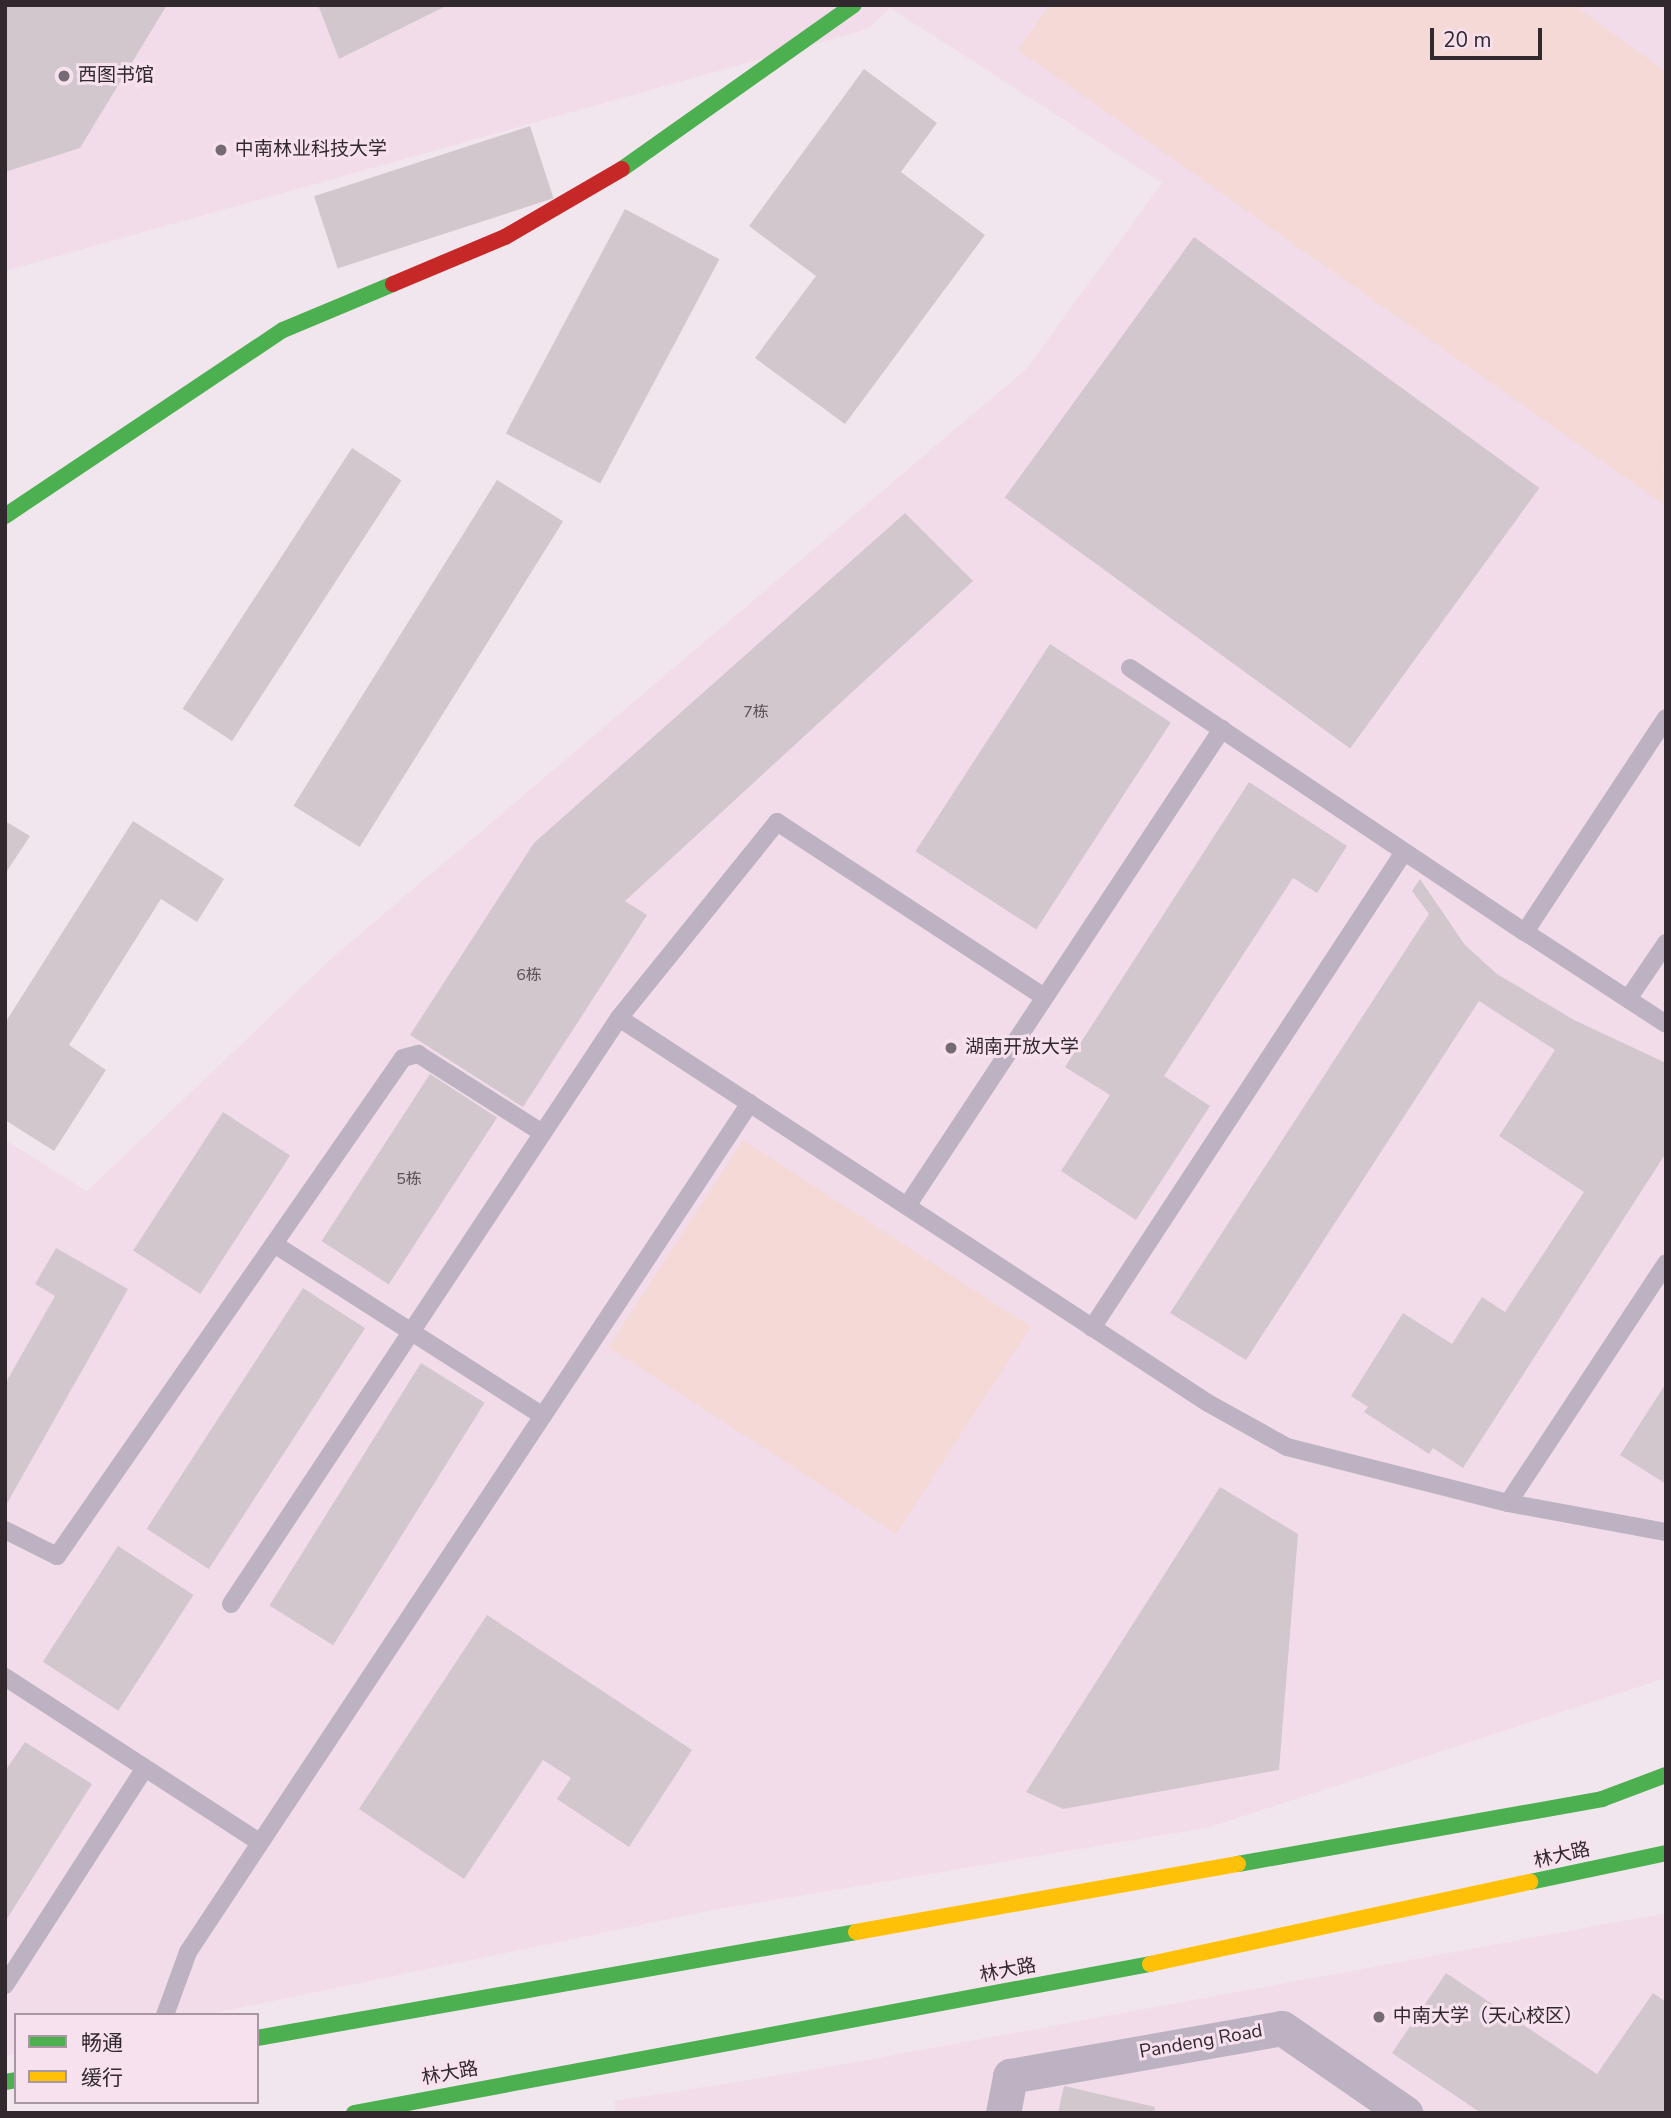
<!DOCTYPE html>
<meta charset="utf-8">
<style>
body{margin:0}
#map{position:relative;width:1671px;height:2118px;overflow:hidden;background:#f2e6ee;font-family:"Nunito Sans","Noto Sans SC",sans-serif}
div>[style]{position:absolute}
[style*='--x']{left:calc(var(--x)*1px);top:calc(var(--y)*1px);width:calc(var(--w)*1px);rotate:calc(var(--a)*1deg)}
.built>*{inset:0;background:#f2dcea}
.green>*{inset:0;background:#f5d9d6;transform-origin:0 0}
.building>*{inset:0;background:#d2c7cc;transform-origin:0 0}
.lane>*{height:18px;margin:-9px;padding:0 9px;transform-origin:9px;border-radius:9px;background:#bcb2c2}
.street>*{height:35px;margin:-17.5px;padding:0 17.5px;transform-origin:17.5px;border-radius:17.5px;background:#bcb2c2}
.fast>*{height:16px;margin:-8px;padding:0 8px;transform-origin:8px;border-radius:8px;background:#4caf50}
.slow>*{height:16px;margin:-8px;padding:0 8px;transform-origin:8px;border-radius:8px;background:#ffc107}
.jam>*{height:16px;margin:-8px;padding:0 8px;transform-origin:8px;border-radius:8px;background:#c62828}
.dots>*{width:19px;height:19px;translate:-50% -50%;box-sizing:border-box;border:4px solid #f7e1ef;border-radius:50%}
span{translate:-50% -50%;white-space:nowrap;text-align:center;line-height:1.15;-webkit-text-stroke:6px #f7e1ef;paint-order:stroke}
.number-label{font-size:16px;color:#5a5056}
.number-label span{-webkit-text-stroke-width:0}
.poi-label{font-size:19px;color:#32292f}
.left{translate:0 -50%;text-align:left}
.street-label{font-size:19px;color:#32292f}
.frame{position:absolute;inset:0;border:7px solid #32292f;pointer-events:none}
.legend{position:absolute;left:14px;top:2013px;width:245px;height:91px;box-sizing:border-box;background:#f7e1ef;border:2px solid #a897a2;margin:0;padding:9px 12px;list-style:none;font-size:21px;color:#32292f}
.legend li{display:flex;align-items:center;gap:14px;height:35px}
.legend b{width:35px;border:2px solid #a897a2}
.scale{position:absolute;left:1430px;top:28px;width:112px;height:32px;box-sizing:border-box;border:4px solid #32292f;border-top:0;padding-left:9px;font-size:21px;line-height:24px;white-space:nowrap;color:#32292f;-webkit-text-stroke:5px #f7e1ef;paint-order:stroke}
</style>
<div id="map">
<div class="built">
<div style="clip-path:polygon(5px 5px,1666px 5px,1666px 1678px,1207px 1828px,709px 1911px,205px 2015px,16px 2015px,16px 2054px,5px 2056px,5px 1140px,87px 1191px,334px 956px,1026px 369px,1162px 183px,890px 8px,868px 29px,5px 271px)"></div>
<div style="clip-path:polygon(1666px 1913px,1666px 2113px,615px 2113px,615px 2101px,817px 2069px)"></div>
</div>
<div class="green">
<div style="clip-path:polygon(1049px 5px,1574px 5px,1666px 72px,1663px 504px,1018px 50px)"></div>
<div style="left:743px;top:1140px;width:343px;height:247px;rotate:33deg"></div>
</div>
<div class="building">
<div style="clip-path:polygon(5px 5px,167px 5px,80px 148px,5px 172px)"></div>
<div style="clip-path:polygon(318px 5px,448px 5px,339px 59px)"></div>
<div style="clip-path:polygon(864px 69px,937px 123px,901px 172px,985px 235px,845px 424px,755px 358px,816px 276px,749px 226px)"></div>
<div style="left:530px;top:126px;width:76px;height:227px;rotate:72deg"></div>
<div style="left:625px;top:209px;width:107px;height:254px;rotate:28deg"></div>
<div style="left:1194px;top:237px;width:427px;height:322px;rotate:36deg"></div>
<div style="left:352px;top:448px;width:59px;height:311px;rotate:33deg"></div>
<div style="left:497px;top:480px;width:78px;height:384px;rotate:32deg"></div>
<div style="clip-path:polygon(905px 513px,973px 581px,625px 901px,647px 915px,523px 1107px,410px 1035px,534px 843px)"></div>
<div style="left:1050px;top:644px;width:144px;height:247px;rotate:33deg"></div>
<div style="clip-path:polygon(1249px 782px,1347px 846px,1317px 893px,1293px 878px,1164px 1076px,1210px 1106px,1136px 1220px,1061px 1171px,1110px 1095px,1065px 1067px)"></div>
<div style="clip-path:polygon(5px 821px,30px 836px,5px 874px)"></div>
<div style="clip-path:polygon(133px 821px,224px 879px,197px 922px,161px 899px,69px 1045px,106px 1070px,54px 1151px,5px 1120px,5px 1023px)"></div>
<div style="clip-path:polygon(1420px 879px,1465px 945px,1497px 974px,1574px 1020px,1666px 1063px,1666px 1153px,1463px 1468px,1433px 1448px,1429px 1454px,1364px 1412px,1368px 1407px,1351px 1396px,1403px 1313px,1452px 1344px,1482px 1297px,1505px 1312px,1584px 1192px,1499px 1136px,1555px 1050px,1479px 1001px,1246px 1360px,1170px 1313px,1429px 914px,1412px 891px)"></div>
<div style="left:430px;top:1074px;width:80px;height:199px;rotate:33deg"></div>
<div style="left:223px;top:1112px;width:80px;height:165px;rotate:33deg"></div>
<div style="clip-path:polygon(56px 1248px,128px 1289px,5px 1507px,5px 1384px,55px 1296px,35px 1284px)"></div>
<div style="left:303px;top:1288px;width:74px;height:287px;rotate:33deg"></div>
<div style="left:421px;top:1363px;width:75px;height:286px;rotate:32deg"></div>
<div style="clip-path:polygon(1666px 1383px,1666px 1484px,1620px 1455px)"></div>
<div style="clip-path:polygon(1220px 1487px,1298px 1534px,1279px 1770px,1063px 1809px,1026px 1792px)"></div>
<div style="left:118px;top:1546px;width:90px;height:138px;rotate:33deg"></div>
<div style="clip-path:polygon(487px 1615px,692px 1750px,629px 1847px,557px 1799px,571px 1778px,543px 1760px,464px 1879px,359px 1809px)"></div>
<div style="clip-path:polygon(25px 1742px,92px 1784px,5px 1922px,5px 1771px)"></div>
<div style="clip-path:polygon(1446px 1973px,1597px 2074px,1653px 1993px,1666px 2002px,1666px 2113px,1481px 2113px,1392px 2053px)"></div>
<div style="clip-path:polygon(1064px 2086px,1155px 2107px,1154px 2113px,1058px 2113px)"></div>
</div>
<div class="lane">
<div style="--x:1130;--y:668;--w:475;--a:33.8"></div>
<div style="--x:1666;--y:718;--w:256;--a:123.4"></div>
<div style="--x:1525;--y:932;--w:168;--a:33.1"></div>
<div style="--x:1628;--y:999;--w:68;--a:-55.8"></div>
<div style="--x:619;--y:1018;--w:704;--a:33.17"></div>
<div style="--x:1208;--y:1403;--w:90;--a:29.1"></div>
<div style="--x:1287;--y:1447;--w:228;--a:14.2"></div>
<div style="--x:1508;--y:1503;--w:161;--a:10.4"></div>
<div style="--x:907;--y:1206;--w:572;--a:-56.56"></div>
<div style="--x:274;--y:1244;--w:319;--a:32.6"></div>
<div style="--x:1092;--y:1328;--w:569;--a:-56.76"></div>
<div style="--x:1508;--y:1503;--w:287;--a:-56.6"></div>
<div style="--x:5;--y:1530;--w:58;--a:26.6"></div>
<div style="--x:57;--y:1556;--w:606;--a:-55.21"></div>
<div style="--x:403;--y:1058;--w:16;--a:-15"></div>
<div style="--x:418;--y:1054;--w:146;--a:32.4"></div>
<div style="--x:231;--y:1604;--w:703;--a:-56.49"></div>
<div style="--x:619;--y:1018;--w:252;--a:-51.1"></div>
<div style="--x:777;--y:822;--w:319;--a:33.2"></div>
<div style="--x:5;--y:1677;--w:303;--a:33"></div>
<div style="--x:5;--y:1985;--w:258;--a:-57.2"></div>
<div style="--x:165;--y:2015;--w:67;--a:-69.9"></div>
<div style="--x:188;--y:1952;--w:1018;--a:-56.5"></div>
</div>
<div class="street">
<div style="--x:1003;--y:2113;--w:38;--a:-79"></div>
<div style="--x:1010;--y:2076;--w:276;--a:-10"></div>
<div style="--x:1282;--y:2028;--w:150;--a:34.6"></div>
</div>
<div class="fast">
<div style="--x:622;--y:169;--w:284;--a:-35.3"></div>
<div style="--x:5;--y:516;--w:334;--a:-33.8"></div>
<div style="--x:283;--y:330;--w:119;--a:-22.7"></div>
<div style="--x:1238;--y:1864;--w:370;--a:-10.1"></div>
<div style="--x:1602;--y:1799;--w:68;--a:-20.6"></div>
<div style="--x:1530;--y:1882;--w:139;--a:-12"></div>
<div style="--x:257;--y:2038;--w:608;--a:-10.04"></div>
<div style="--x:5;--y:2082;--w:11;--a:-10"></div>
<div style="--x:354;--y:2113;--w:810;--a:-10.6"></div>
</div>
<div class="slow">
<div style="--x:856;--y:1932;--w:388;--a:-10.1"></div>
<div style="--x:1150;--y:1964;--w:389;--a:-12.2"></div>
</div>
<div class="jam">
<div style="--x:393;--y:284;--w:121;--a:-22.8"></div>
<div style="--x:505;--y:237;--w:135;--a:-30.2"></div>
</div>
<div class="dots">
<div style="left:64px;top:76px;background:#756b72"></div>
<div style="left:221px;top:150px;background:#756b72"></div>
<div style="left:951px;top:1048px;background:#756b72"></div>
<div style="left:1379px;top:2017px;background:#756b72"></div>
</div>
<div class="number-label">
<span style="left:756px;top:712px">7栋</span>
<span style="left:529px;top:975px">6栋</span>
<span style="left:409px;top:1179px">5栋</span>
</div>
<div class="poi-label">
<span class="left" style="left:78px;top:76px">西图书馆</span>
<span class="left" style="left:235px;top:150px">中南林业科技大学</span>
<span class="left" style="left:965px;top:1048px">湖南开放大学</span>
<span class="left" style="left:1393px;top:2017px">中南大学（天心校区）</span>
</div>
<div class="street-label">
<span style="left:1562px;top:1856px;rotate:-13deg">林大路</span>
<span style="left:1008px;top:1971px;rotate:-11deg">林大路</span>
<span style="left:1201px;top:2042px;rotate:-10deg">Pandeng Road</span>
<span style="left:450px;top:2074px;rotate:-10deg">林大路</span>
</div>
<div class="frame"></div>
<ul class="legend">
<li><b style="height:9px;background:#4caf50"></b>畅通</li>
<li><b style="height:9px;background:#ffc107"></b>缓行</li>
</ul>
<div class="scale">20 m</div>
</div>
